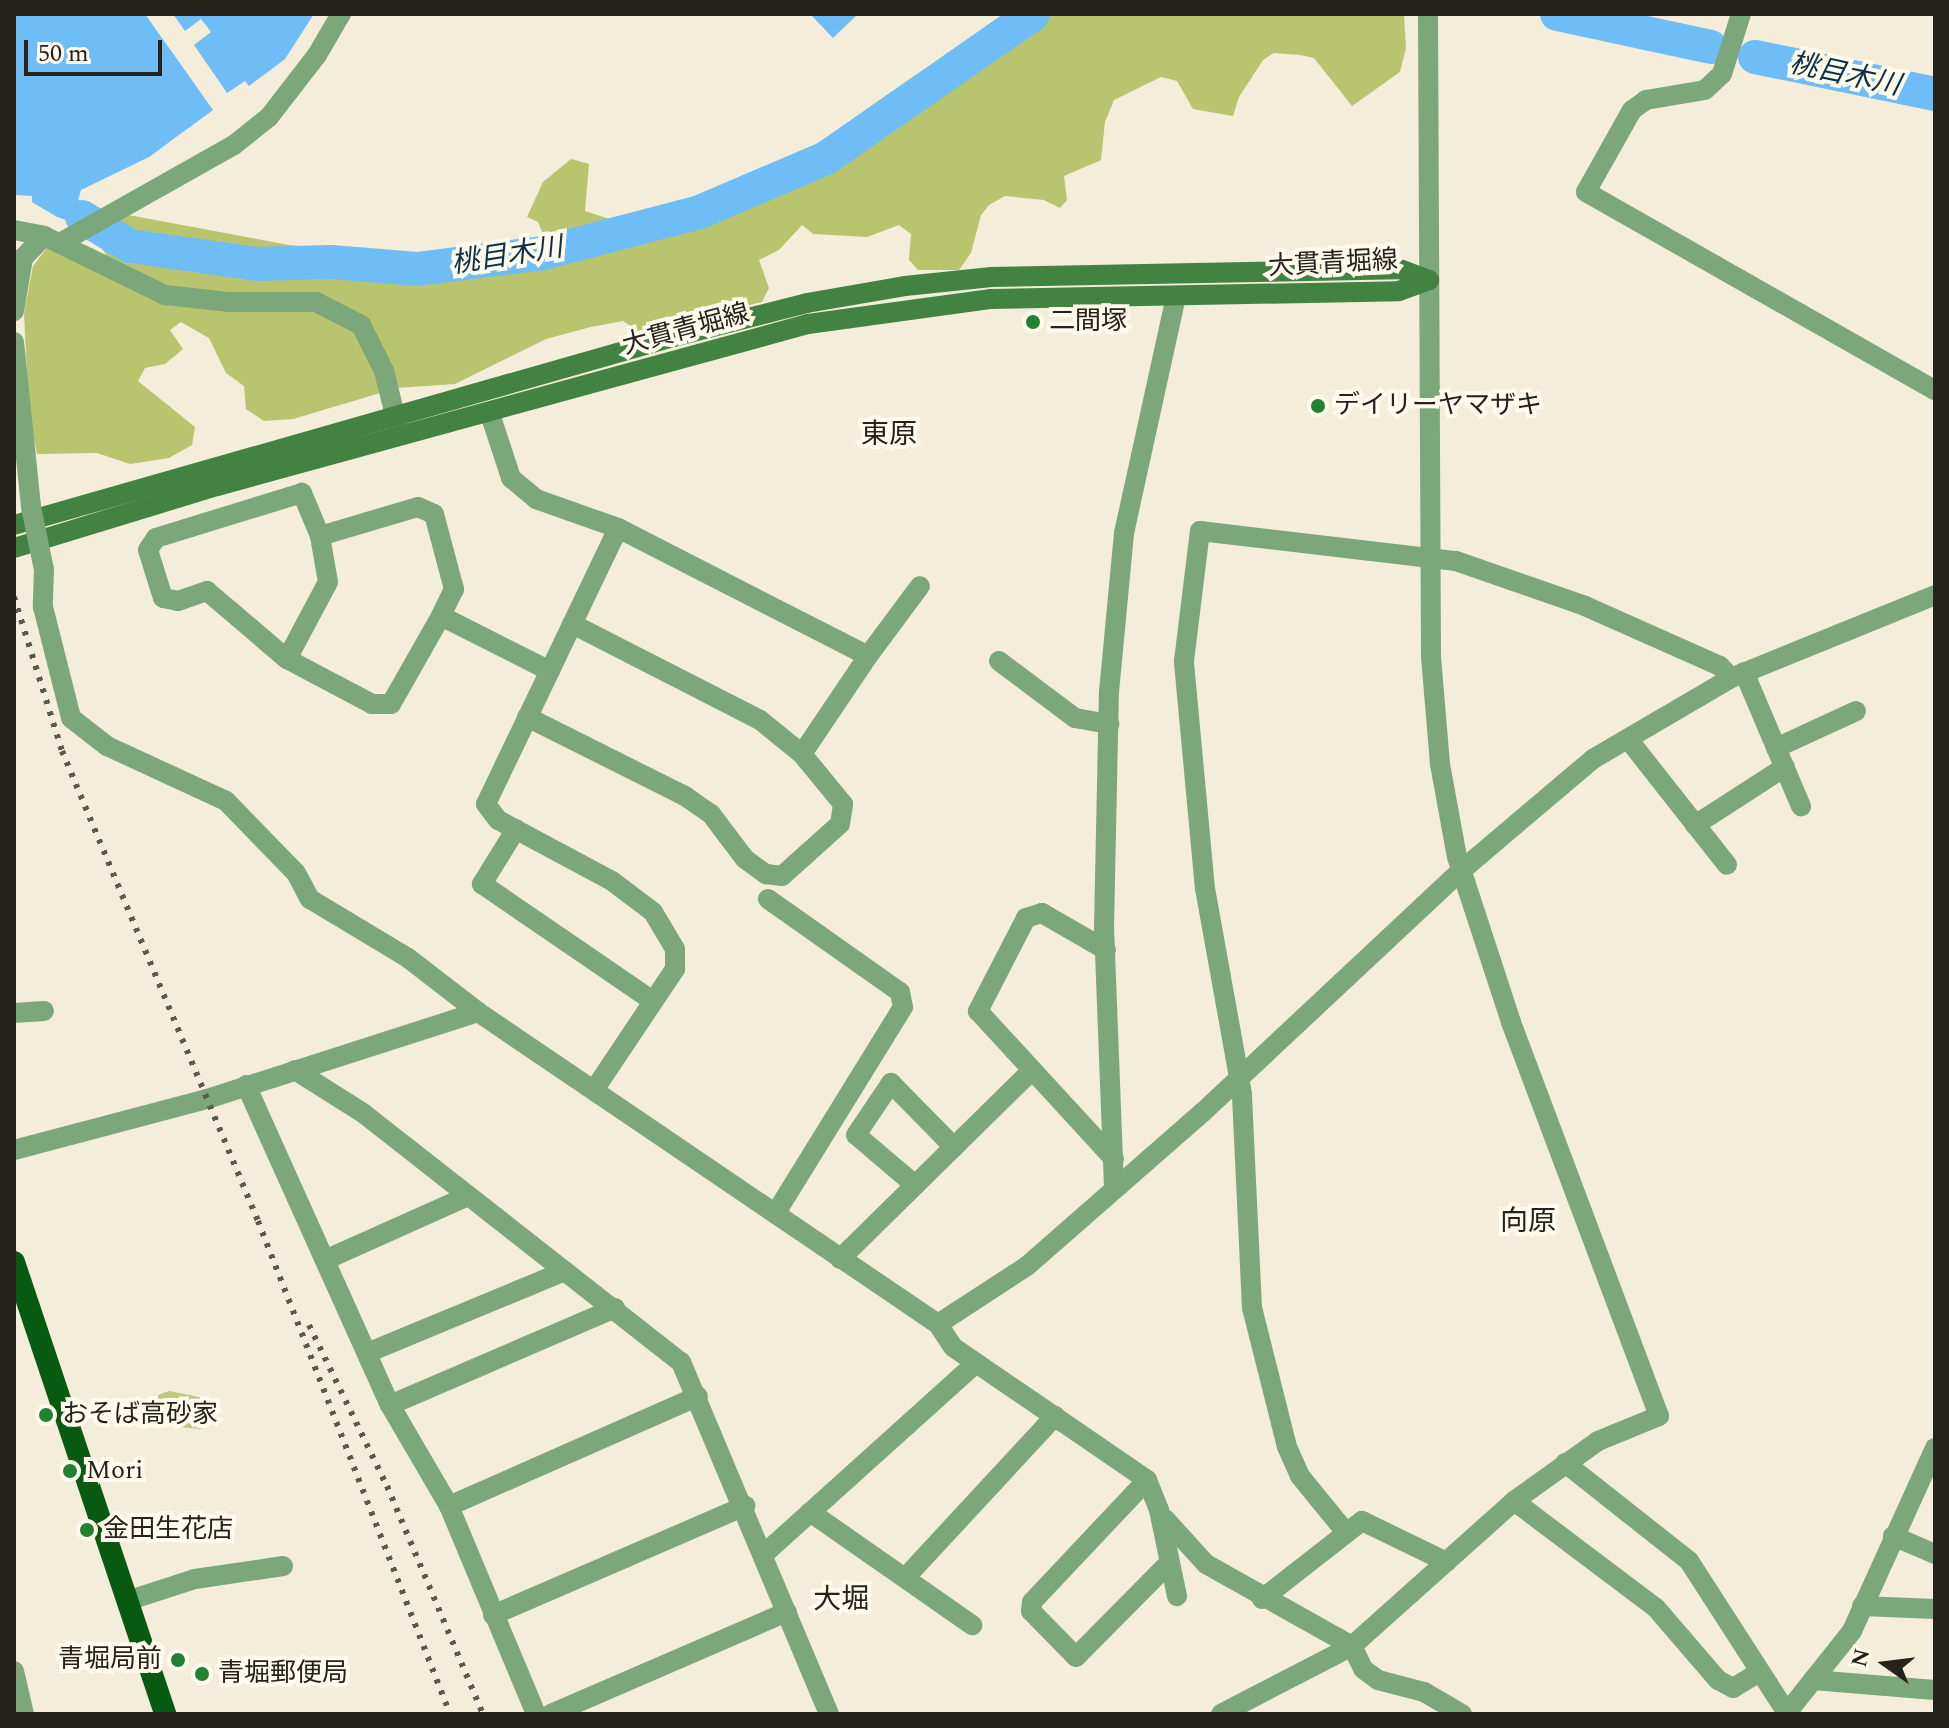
<!DOCTYPE html>
<meta charset="utf-8">
<style>
body{margin:0}
#map{position:relative;width:1949px;height:1728px;overflow:hidden;background:#f3edda;font-family:Spectral,"Noto Sans JP",serif}
div>[style]{position:absolute}
[style*='--x']{left:calc(var(--x)*1px);top:calc(var(--y)*1px);width:calc(var(--w)*1px);rotate:calc(var(--a)*1deg)}
.green>*{inset:0;background:#bdc883}
.forest>*{inset:0;background:#b9c56e}
.water>*{inset:0;background:#6fbdf6}
.river>*{height:34px;margin:-17px;padding:0 17px;transform-origin:17px;border-radius:17px;background:#6fbdf6}
.minor>*{height:20px;margin:-10px;padding:0 10px;transform-origin:10px;border-radius:10px;background:#7ca77b}
.tertiary>*{height:20px;margin:-10px;padding:0 10px;transform-origin:10px;border-radius:10px;background:#7ca77b}
.secondary>*{height:20px;margin:-10px;padding:0 10px;transform-origin:10px;border-radius:10px;background:#428343}
.trunk>*{height:22px;margin:-11px;padding:0 11px;transform-origin:11px;border-radius:11px;background:#085a13}
.rail>*{height:6px;margin-top:-3px;transform-origin:0;background:repeating-linear-gradient(90deg,#5c594f 0 4px,transparent 0 12px)}
.minor-bridge>*{height:20px;margin:-10px;padding:0 10px;transform-origin:10px;border-radius:10px;background:#7ca77b}
.dots>*{width:22px;height:22px;translate:-50% -50%;box-sizing:border-box;border:4px solid #fffaeb;border-radius:50%}
span{translate:-50% -50%;white-space:nowrap;text-align:center;line-height:1.15;-webkit-text-stroke:8px #fffaeb;paint-order:stroke}
.street-label{font-size:26px;color:#24221b}
.poi-label{font-size:26px;color:#24221b}
.left{translate:0 -50%;text-align:left}
.right{translate:-100% -50%;text-align:right}
.water-label{font-size:28px;color:#0d2f47;font-style:italic}
.neighbourhood-label{font-size:28px;color:#24221b}
.frame{position:absolute;inset:0;border:16px solid #24221b;pointer-events:none}
.north{position:absolute;left:1845px;top:1624px;width:80px;height:80px;-webkit-text-stroke:6px #fffaeb;paint-order:stroke;rotate:284deg;font-size:22px;font-weight:700;line-height:32px;text-align:center;color:#24221b}
.north::after{content:'';display:block;margin:auto;width:28px;height:36px;background:#24221b;clip-path:polygon(50% 0,100% 100%,50% 72%,0 100%)}
.scale{position:absolute;left:24px;top:40px;width:138px;height:36px;box-sizing:border-box;border:4px solid #24221b;border-top:0;padding-left:10px;font-size:24px;line-height:28px;white-space:nowrap;color:#24221b;-webkit-text-stroke:6px #fffaeb;paint-order:stroke}
</style>
<div id="map">
<div class="green">
<div style="clip-path:polygon(169px 1391px,209px 1399px,201px 1429px,157px 1425px,158px 1395px)"></div>
</div>
<div class="forest">
<div style="clip-path:polygon(1028px 14px,1404px 14px,1406px 48px,1400px 72px,1352px 106px,1314px 58px,1300px 55px,1274px 53px,1263px 60px,1239px 97px,1233px 116px,1193px 109px,1177px 81px,1161px 77px,1114px 100px,1105px 122px,1101px 160px,1064px 176px,1067px 200px,1060px 208px,1044px 200px,1005px 196px,989px 205px,981px 215px,971px 253px,959px 270px,918px 270px,909px 260px,911px 234px,899px 225px,867px 237px,813px 234px,802px 225px,779px 250px,759px 260px,769px 288px,762px 302px,638px 331px,623px 321px,591px 327px,546px 339px,455px 384px,397px 388px,293px 419px,264px 421px,246px 409px,244px 386px,226px 373px,209px 338px,181px 322px,170px 330px,183px 349px,165px 364px,145px 368px,138px 381px,195px 427px,192px 445px,169px 458px,130px 464px,97px 453px,37px 454px,29px 416px,24px 313px,33px 266px,47px 248px,108px 258px,98px 242px,123px 214px,289px 245px,413px 256px,521px 245px,543px 234px,538px 222px,527px 217px,543px 182px,571px 159px,589px 164px,585px 211px,622px 223px,670px 214px,690px 221px,717px 215px,766px 190px,780px 170px,866px 121px,911px 103px)"></div>
</div>
<div class="water">
<div style="clip-path:polygon(14px 14px,145px 14px,213px 110px,149px 157px,81px 190px,78px 200px,97px 213px,76px 223px,57px 217px,32px 202px,32px 196px,14px 195px)"></div>
<div style="clip-path:polygon(173px 14px,314px 14px,285px 59px,249px 86px,245px 81px,227px 93px,194px 45px,211px 32px,201px 19px,185px 31px)"></div>
<div style="clip-path:polygon(810px 14px,858px 14px,833px 38px)"></div>
</div>
<div class="river">
<div style="--x:1557;--y:14;--w:157;--a:12.1"></div>
<div style="--x:1755;--y:57;--w:184;--a:11.6"></div>
<div style="--x:82;--y:217;--w:56;--a:31.1"></div>
<div style="--x:130;--y:246;--w:128;--a:8.1"></div>
<div style="--x:257;--y:264;--w:74;--a:-1.5"></div>
<div style="--x:331;--y:262;--w:86;--a:4.7"></div>
<div style="--x:417;--y:269;--w:127;--a:-7.2"></div>
<div style="--x:543;--y:253;--w:162;--a:-14.6"></div>
<div style="--x:700;--y:212;--w:137;--a:-23.2"></div>
<div style="--x:826;--y:158;--w:252;--a:-34.8"></div>
</div>
<div class="minor">
<div style="--x:1741;--y:14;--w:63;--a:107.6"></div>
<div style="--x:1722;--y:74;--w:23;--a:137"></div>
<div style="--x:1705;--y:90;--w:60;--a:170.4"></div>
<div style="--x:1646;--y:100;--w:17;--a:144"></div>
<div style="--x:1632;--y:110;--w:94;--a:119.3"></div>
<div style="--x:1586;--y:192;--w:401;--a:29.6"></div>
<div style="--x:14;--y:230;--w:31;--a:11"></div>
<div style="--x:44;--y:236;--w:135;--a:26"></div>
<div style="--x:165;--y:295;--w:63;--a:6.3"></div>
<div style="--x:228;--y:302;--w:88;--a:0"></div>
<div style="--x:316;--y:302;--w:51;--a:27.1"></div>
<div style="--x:361;--y:325;--w:51;--a:63.4"></div>
<div style="--x:384;--y:371;--w:62;--a:76"></div>
<div style="--x:60;--y:243;--w:200;--a:-29.4"></div>
<div style="--x:234;--y:145;--w:45;--a:-38.7"></div>
<div style="--x:269;--y:117;--w:78;--a:-52.3"></div>
<div style="--x:317;--y:55;--w:48;--a:-59.7"></div>
<div style="--x:14;--y:311;--w:54;--a:-80.4"></div>
<div style="--x:23;--y:258;--w:30;--a:-46"></div>
<div style="--x:14;--y:342;--w:166;--a:84.1"></div>
<div style="--x:490;--y:414;--w:67;--a:71.8"></div>
<div style="--x:511;--y:478;--w:33;--a:40"></div>
<div style="--x:536;--y:499;--w:87;--a:19.5"></div>
<div style="--x:618;--y:528;--w:281;--a:27.1"></div>
<div style="--x:868;--y:656;--w:118;--a:124"></div>
<div style="--x:320;--y:536;--w:47;--a:-112.7"></div>
<div style="--x:302;--y:493;--w:153;--a:162.9"></div>
<div style="--x:156;--y:538;--w:14;--a:124"></div>
<div style="--x:148;--y:550;--w:50;--a:72.6"></div>
<div style="--x:163;--y:598;--w:15;--a:11"></div>
<div style="--x:178;--y:601;--w:31;--a:-19"></div>
<div style="--x:207;--y:591;--w:105;--a:40.4"></div>
<div style="--x:287;--y:659;--w:96;--a:27.9"></div>
<div style="--x:372;--y:704;--w:19;--a:0"></div>
<div style="--x:391;--y:704;--w:101;--a:-60.4"></div>
<div style="--x:44;--y:570;--w:37;--a:92"></div>
<div style="--x:43;--y:607;--w:114;--a:75.8"></div>
<div style="--x:71;--y:718;--w:46;--a:37.9"></div>
<div style="--x:107;--y:746;--w:131;--a:24.8"></div>
<div style="--x:226;--y:801;--w:100;--a:45.8"></div>
<div style="--x:296;--y:873;--w:30;--a:62"></div>
<div style="--x:310;--y:899;--w:114;--a:31"></div>
<div style="--x:408;--y:958;--w:88;--a:37.6"></div>
<div style="--x:478;--y:1012;--w:556;--a:34.15"></div>
<div style="--x:938;--y:1324;--w:27;--a:57"></div>
<div style="--x:953;--y:1347;--w:235;--a:34.4"></div>
<div style="--x:1147;--y:1480;--w:32;--a:68"></div>
<div style="--x:1159;--y:1510;--w:88;--a:78.2"></div>
<div style="--x:868;--y:656;--w:87;--a:-53.4"></div>
<div style="--x:287;--y:659;--w:87;--a:-62"></div>
<div style="--x:328;--y:582;--w:47;--a:-99.9"></div>
<div style="--x:320;--y:536;--w:102;--a:-16.5"></div>
<div style="--x:418;--y:507;--w:17;--a:24"></div>
<div style="--x:434;--y:514;--w:78;--a:75.1"></div>
<div style="--x:454;--y:589;--w:30;--a:116"></div>
<div style="--x:441;--y:616;--w:122;--a:26.8"></div>
<div style="--x:999;--y:661;--w:95;--a:36.9"></div>
<div style="--x:1075;--y:718;--w:35;--a:10"></div>
<div style="--x:1744;--y:672;--w:146;--a:67"></div>
<div style="--x:527;--y:717;--w:177;--a:26.6"></div>
<div style="--x:685;--y:796;--w:32;--a:35"></div>
<div style="--x:711;--y:814;--w:56;--a:52.9"></div>
<div style="--x:745;--y:859;--w:26;--a:36"></div>
<div style="--x:766;--y:874;--w:16;--a:7"></div>
<div style="--x:782;--y:876;--w:78;--a:-41.9"></div>
<div style="--x:840;--y:824;--w:20;--a:-81"></div>
<div style="--x:843;--y:804;--w:65;--a:-129.4"></div>
<div style="--x:802;--y:754;--w:54;--a:-141"></div>
<div style="--x:760;--y:720;--w:211;--a:-152.9"></div>
<div style="--x:1628;--y:739;--w:160;--a:51.8"></div>
<div style="--x:1776;--y:748;--w:88;--a:-24.8"></div>
<div style="--x:1695;--y:825;--w:107;--a:-32.8"></div>
<div style="--x:516;--y:829;--w:65;--a:121.7"></div>
<div style="--x:482;--y:884;--w:207;--a:34.4"></div>
<div style="--x:768;--y:899;--w:161;--a:35.2"></div>
<div style="--x:900;--y:992;--w:15;--a:79"></div>
<div style="--x:903;--y:1007;--w:243;--a:121.7"></div>
<div style="--x:1106;--y:950;--w:74;--a:-150"></div>
<div style="--x:1042;--y:913;--w:17;--a:163"></div>
<div style="--x:1026;--y:918;--w:105;--a:117.3"></div>
<div style="--x:978;--y:1011;--w:201;--a:47.4"></div>
<div style="--x:14;--y:1013;--w:30;--a:-4"></div>
<div style="--x:295;--y:1070;--w:80;--a:32.3"></div>
<div style="--x:363;--y:1113;--w:404;--a:38.1"></div>
<div style="--x:681;--y:1362;--w:382;--a:67.2"></div>
<div style="--x:246;--y:1085;--w:351;--a:65.8"></div>
<div style="--x:390;--y:1405;--w:117;--a:59.7"></div>
<div style="--x:449;--y:1506;--w:225;--a:67.3"></div>
<div style="--x:594;--y:1090;--w:146;--a:-56.2"></div>
<div style="--x:675;--y:969;--w:20;--a:-90"></div>
<div style="--x:675;--y:949;--w:43;--a:-120.7"></div>
<div style="--x:653;--y:912;--w:51;--a:-142.9"></div>
<div style="--x:612;--y:881;--w:129;--a:-151.8"></div>
<div style="--x:498;--y:820;--w:20;--a:-127"></div>
<div style="--x:486;--y:804;--w:306;--a:-64.4"></div>
<div style="--x:14;--y:1150;--w:200;--a:-14.8"></div>
<div style="--x:207;--y:1099;--w:285;--a:-17.8"></div>
<div style="--x:915;--y:1185;--w:77;--a:-139.7"></div>
<div style="--x:856;--y:1135;--w:63;--a:-56.1"></div>
<div style="--x:891;--y:1083;--w:90;--a:45.5"></div>
<div style="--x:1114;--y:1187;--w:260;--a:-92.2"></div>
<div style="--x:1104;--y:927;--w:235;--a:-88.8"></div>
<div style="--x:1109;--y:692;--w:160;--a:-84.6"></div>
<div style="--x:1124;--y:533;--w:243;--a:-77.6"></div>
<div style="--x:840;--y:1259;--w:267;--a:-44.5"></div>
<div style="--x:325;--y:1260;--w:157;--a:-24.1"></div>
<div style="--x:938;--y:1324;--w:106;--a:-33.1"></div>
<div style="--x:1027;--y:1266;--w:234;--a:-41.2"></div>
<div style="--x:1203;--y:1112;--w:354;--a:-43.1"></div>
<div style="--x:1462;--y:870;--w:172;--a:-40.3"></div>
<div style="--x:1593;--y:759;--w:160;--a:-30.4"></div>
<div style="--x:1731;--y:678;--w:220;--a:-22.1"></div>
<div style="--x:367;--y:1353;--w:214;--a:-22.5"></div>
<div style="--x:390;--y:1405;--w:245;--a:-23.3"></div>
<div style="--x:1565;--y:1463;--w:158;--a:38.3"></div>
<div style="--x:1689;--y:1561;--w:181;--a:57.2"></div>
<div style="--x:1147;--y:1480;--w:168;--a:133.3"></div>
<div style="--x:1032;--y:1602;--w:9;--a:96"></div>
<div style="--x:1031;--y:1611;--w:64;--a:45.6"></div>
<div style="--x:1076;--y:1657;--w:131;--a:-45.3"></div>
<div style="--x:1514;--y:1501;--w:178;--a:37"></div>
<div style="--x:1656;--y:1608;--w:95;--a:49.3"></div>
<div style="--x:1718;--y:1680;--w:17;--a:28"></div>
<div style="--x:1733;--y:1688;--w:31;--a:-31"></div>
<div style="--x:449;--y:1506;--w:272;--a:-23.8"></div>
<div style="--x:810;--y:1512;--w:198;--a:34.9"></div>
<div style="--x:1165;--y:1519;--w:61;--a:47.7"></div>
<div style="--x:1206;--y:1564;--w:167;--a:29.3"></div>
<div style="--x:1352;--y:1646;--w:25;--a:64"></div>
<div style="--x:1363;--y:1669;--w:19;--a:36"></div>
<div style="--x:1378;--y:1680;--w:48;--a:14.6"></div>
<div style="--x:1424;--y:1692;--w:44;--a:30.1"></div>
<div style="--x:1344;--y:1530;--w:70;--a:-129.2"></div>
<div style="--x:1300;--y:1476;--w:32;--a:-114"></div>
<div style="--x:1287;--y:1447;--w:143;--a:-104.1"></div>
<div style="--x:1252;--y:1308;--w:214;--a:-92.7"></div>
<div style="--x:1242;--y:1094;--w:208;--a:-100.2"></div>
<div style="--x:1205;--y:889;--w:229;--a:-95.3"></div>
<div style="--x:1184;--y:661;--w:131;--a:-83"></div>
<div style="--x:1200;--y:531;--w:258;--a:6.7"></div>
<div style="--x:1456;--y:561;--w:137;--a:19.2"></div>
<div style="--x:1585;--y:606;--w:148;--a:24"></div>
<div style="--x:1720;--y:666;--w:16;--a:47"></div>
<div style="--x:1893;--y:1536;--w:46;--a:23.2"></div>
<div style="--x:764;--y:1554;--w:285;--a:-42"></div>
<div style="--x:905;--y:1578;--w:221;--a:-47.2"></div>
<div style="--x:1262;--y:1599;--w:127;--a:-38"></div>
<div style="--x:1362;--y:1521;--w:94;--a:25.8"></div>
<div style="--x:130;--y:1600;--w:68;--a:-17.9"></div>
<div style="--x:195;--y:1579;--w:89;--a:-8.4"></div>
<div style="--x:1862;--y:1606;--w:73;--a:2.4"></div>
<div style="--x:493;--y:1615;--w:275;--a:-23.4"></div>
<div style="--x:14;--y:1671;--w:44;--a:76.9"></div>
<div style="--x:1813;--y:1680;--w:122;--a:4.7"></div>
<div style="--x:551;--y:1714;--w:257;--a:-23.4"></div>
<div style="--x:1786;--y:1714;--w:106;--a:-51.5"></div>
<div style="--x:1852;--y:1631;--w:201;--a:-65.6"></div>
</div>
<div class="tertiary">
<div style="--x:1221;--y:1714;--w:148;--a:-27.4"></div>
<div style="--x:1352;--y:1646;--w:217;--a:-41.8"></div>
<div style="--x:1514;--y:1501;--w:103;--a:-35.5"></div>
<div style="--x:1598;--y:1441;--w:66;--a:-22.3"></div>
<div style="--x:1659;--y:1416;--w:421;--a:-110.6"></div>
<div style="--x:1511;--y:1022;--w:174;--a:-108.1"></div>
<div style="--x:1457;--y:857;--w:95;--a:-100.4"></div>
<div style="--x:1440;--y:764;--w:107;--a:-94.8"></div>
<div style="--x:1431;--y:657;--w:643;--a:-90.27"></div>
</div>
<div class="secondary">
<div style="--x:14;--y:525;--w:685;--a:-15.92"></div>
<div style="--x:673;--y:337;--w:138;--a:-14.2"></div>
<div style="--x:807;--y:303;--w:99;--a:-9.8"></div>
<div style="--x:905;--y:286;--w:87;--a:-5.9"></div>
<div style="--x:992;--y:277;--w:408;--a:-1.1"></div>
<div style="--x:1400;--y:269;--w:31;--a:21"></div>
<div style="--x:14;--y:548;--w:212;--a:-17"></div>
<div style="--x:217;--y:486;--w:613;--a:-15.33"></div>
<div style="--x:808;--y:324;--w:185;--a:-7.8"></div>
<div style="--x:991;--y:299;--w:408;--a:-1.1"></div>
<div style="--x:1399;--y:291;--w:32;--a:-20"></div>
</div>
<div class="trunk">
<div style="--x:14;--y:1262;--w:477;--a:71.5"></div>
</div>
<div class="rail">
<div style="--x:14;--y:597;--w:161;--a:72.7"></div>
<div style="--x:62;--y:751;--w:509;--a:67.36"></div>
<div style="--x:258;--y:1221;--w:529;--a:68.72"></div>
<div style="--x:309;--y:1325;--w:179;--a:64.2"></div>
<div style="--x:387;--y:1486;--w:247;--a:67.2"></div>
</div>
<div class="minor-bridge">
<div style="--x:31;--y:507;--w:64;--a:78.3"></div>
</div>
<div class="dots">
<div style="left:1033px;top:322px;background:#218234"></div>
<div style="left:1318px;top:406px;background:#218234"></div>
<div style="left:46px;top:1415px;background:#218234"></div>
<div style="left:70px;top:1471px;background:#218234"></div>
<div style="left:87px;top:1530px;background:#218234"></div>
<div style="left:178px;top:1660px;background:#218234"></div>
<div style="left:202px;top:1674px;background:#218234"></div>
</div>
<div class="street-label">
<span style="left:1333px;top:264px;rotate:-3deg">大貫青堀線</span>
<span style="left:686px;top:330px;rotate:-15deg">大貫青堀線</span>
</div>
<div class="poi-label">
<span class="left" style="left:1049px;top:322px">二間塚</span>
<span class="left" style="left:1334px;top:406px">デイリーヤマザキ</span>
<span class="left" style="left:62px;top:1415px">おそば高砂家</span>
<span class="left" style="left:86px;top:1471px">Mori</span>
<span class="left" style="left:103px;top:1530px">金田生花店</span>
<span class="right" style="left:162px;top:1660px">青堀局前</span>
<span class="left" style="left:218px;top:1674px">青堀郵便局</span>
</div>
<div class="water-label">
<span style="left:1845px;top:75px;rotate:12deg">桃目木川</span>
<span style="left:507px;top:256px;rotate:-9deg">桃目木川</span>
</div>
<div class="neighbourhood-label">
<span style="left:889px;top:435px">東原</span>
<span style="left:1528px;top:1222px">向原</span>
<span style="left:841px;top:1600px">大堀</span>
</div>
<div class="frame"></div>
<div class="north">N</div>
<div class="scale">50 m</div>
</div>
